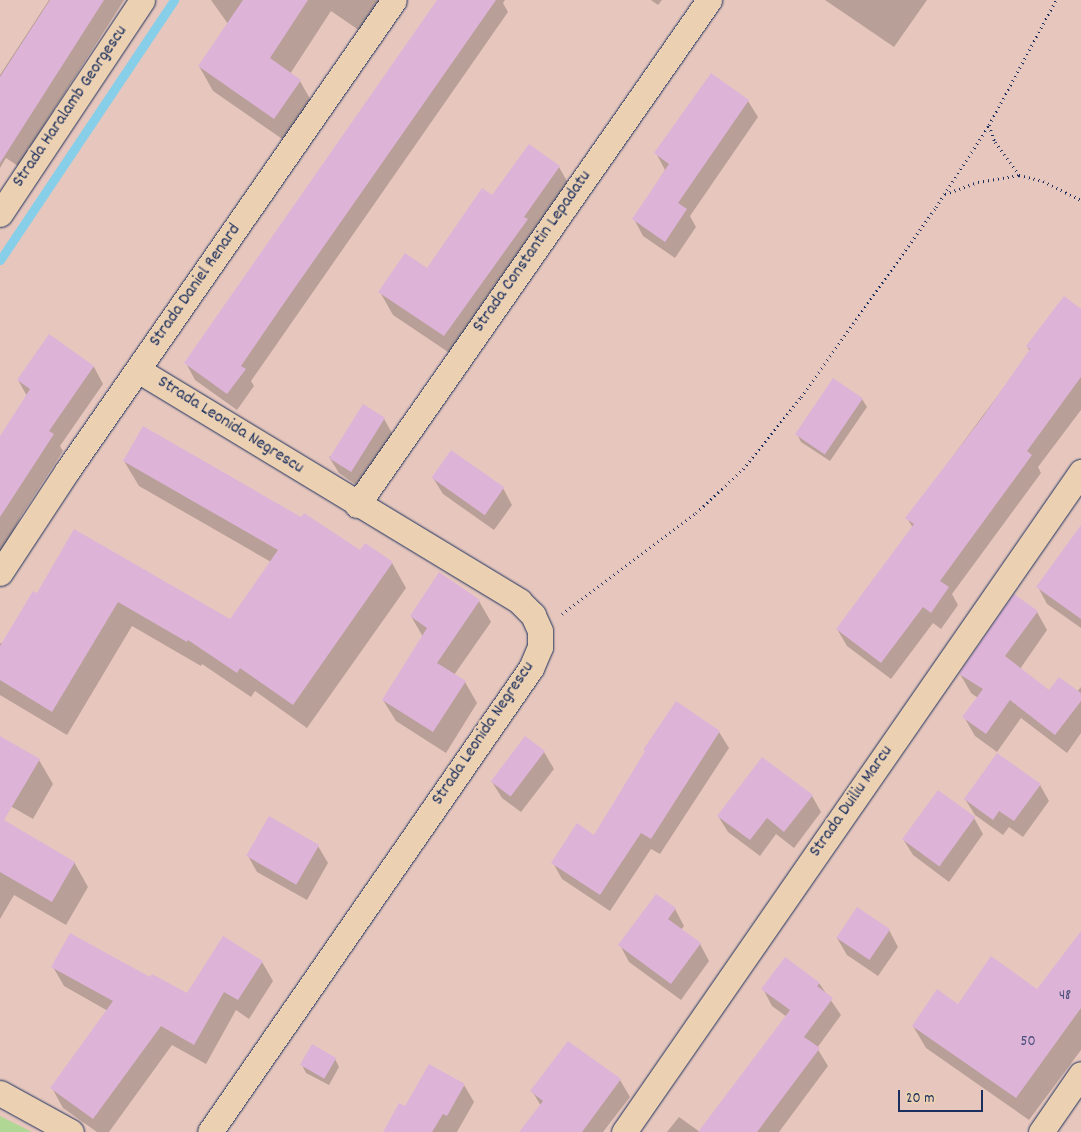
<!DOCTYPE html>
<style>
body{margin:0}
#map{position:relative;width:1081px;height:1132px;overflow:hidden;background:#e7c7bd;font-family:Dekko,sans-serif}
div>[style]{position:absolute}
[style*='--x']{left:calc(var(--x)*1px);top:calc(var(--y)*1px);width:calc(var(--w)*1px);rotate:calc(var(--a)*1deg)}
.green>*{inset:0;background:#b0d793}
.shadow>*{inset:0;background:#0003}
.stream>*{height:9px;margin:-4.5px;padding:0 4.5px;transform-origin:4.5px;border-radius:4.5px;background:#87cee8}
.building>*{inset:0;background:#deb3d8;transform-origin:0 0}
.path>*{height:3px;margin-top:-1.5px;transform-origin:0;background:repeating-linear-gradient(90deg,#1b2f5e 0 1px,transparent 0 5px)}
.roads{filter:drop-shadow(0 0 1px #1b2f5e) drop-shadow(0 0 1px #1b2f5e)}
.minor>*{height:25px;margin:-12.5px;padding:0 12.5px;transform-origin:12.5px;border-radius:12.5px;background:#ebd0b2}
span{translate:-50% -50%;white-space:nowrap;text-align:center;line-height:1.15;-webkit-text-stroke:4.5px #ebd0b2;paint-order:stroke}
.number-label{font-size:15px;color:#4c507c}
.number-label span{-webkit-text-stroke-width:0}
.street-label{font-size:18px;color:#1b2f5e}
.scale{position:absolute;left:898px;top:1090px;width:85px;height:22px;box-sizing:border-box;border:2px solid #1b2f5e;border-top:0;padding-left:6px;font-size:15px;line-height:18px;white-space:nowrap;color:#1b2f5e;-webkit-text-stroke:4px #ebd0b2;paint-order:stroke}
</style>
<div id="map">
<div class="green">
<div style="clip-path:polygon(0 1116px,32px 1132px,0 1132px)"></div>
</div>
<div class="shadow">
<div style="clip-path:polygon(49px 0,124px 0,18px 166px,6px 158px,0 168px,0 75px)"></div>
<div style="clip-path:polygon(211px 0,386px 0,363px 33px,331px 11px,290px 74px,300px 81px,314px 106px,288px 143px,213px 91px,199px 66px,228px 24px)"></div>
<div style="clip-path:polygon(440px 0,505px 0,503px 3px,508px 12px,251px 381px,254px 386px,237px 410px,195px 380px,186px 363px)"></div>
<div style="clip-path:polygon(651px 0,662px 0,658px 5px)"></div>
<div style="clip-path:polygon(825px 0,927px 0,894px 47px)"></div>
<div style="clip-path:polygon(711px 75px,748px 101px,758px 117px,690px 216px,696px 227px,675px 258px,643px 236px,634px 219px,665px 170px,656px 153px)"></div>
<div style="clip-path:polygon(559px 167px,572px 190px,457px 358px,393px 315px,380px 292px,428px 270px,492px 197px)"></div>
<div style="clip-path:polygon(1081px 310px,1081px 410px,1038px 467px,1041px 473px,952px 594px,958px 605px,941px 629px,933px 623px,891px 679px,847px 646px,837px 629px,913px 528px,907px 518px,1030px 352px,1027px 346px)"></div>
<div style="clip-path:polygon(49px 336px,94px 367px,103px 384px,60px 446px,63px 451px,21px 516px,0 557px,0 438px,27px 396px,18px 380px)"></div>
<div style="clip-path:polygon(834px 380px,862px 399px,867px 407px,830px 461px,801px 442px,797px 434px)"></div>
<div style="clip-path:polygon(384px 419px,393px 435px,359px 487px,339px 473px,329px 457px)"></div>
<div style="clip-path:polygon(124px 461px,301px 518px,360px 552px,392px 563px,406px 588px,307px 728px,255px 691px,251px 697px,202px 664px,201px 666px,132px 626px,67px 735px,0 695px,0 643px,3px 644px,38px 595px,74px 531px,230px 621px,271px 562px,139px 486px)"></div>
<div style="clip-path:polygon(433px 478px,503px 488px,512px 505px,494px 530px,443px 494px)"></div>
<div style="clip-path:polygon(1081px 553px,1081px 628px,1047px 604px,1038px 587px)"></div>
<div style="clip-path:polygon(479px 601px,491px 622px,454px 675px,465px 682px,477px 703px,446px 753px,396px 721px,383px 700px,423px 637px,411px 616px)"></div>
<div style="clip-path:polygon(1037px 612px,1047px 630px,1020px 669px,1050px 692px,1077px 692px,1081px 687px,1081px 733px,1067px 753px,1021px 718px,997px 752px,975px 736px,964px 717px,978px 698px,971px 693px,960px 674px)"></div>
<div style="clip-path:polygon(719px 732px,729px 748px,660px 854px,651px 849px,610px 911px,562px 879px,553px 863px,595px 836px)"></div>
<div style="clip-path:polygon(0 737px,39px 760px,53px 784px,33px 819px,0 800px)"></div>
<div style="clip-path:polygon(525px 738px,544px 752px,554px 769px,521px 812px,502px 798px,492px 782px)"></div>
<div style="clip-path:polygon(1040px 785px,1049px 801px,1023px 837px,1009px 827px,1003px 835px,975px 815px,965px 799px)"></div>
<div style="clip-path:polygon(812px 796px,821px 812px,794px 848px,776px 834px,760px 856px,728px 832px,718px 816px)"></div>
<div style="clip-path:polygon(269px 818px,318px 846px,328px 863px,307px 900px,257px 872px,248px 856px)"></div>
<div style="clip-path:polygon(974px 818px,983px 834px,949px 882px,913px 855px,903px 839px)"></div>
<div style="clip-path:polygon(0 820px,74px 862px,88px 887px,66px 925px,14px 895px,0 919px)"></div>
<div style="clip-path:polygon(675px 909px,684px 926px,681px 930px,700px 944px,709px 961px,681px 1000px,629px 962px,620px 945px)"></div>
<div style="clip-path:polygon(889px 930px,898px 947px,878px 976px,847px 955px,837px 938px)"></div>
<div style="clip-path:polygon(1081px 933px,1081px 1050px,1029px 1120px,926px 1048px,913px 1026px,958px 1006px,1038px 990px)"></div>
<div style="clip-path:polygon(262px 962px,273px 981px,249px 1019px,236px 1010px,206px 1064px,172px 1045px,109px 1132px,97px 1132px,63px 1108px,52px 1088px,108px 1011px,64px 986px,53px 967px,151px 979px,188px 995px)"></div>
<div style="clip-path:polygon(819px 983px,841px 1015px,817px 1048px,828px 1066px,779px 1132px,700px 1132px,787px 1017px,772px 1006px,763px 989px)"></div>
<div style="clip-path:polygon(568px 1042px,620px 1080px,630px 1097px,603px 1132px,520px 1132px,541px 1106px,532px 1091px)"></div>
<div style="clip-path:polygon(335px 1059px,339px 1067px,329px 1085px,306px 1073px,302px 1065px)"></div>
<div style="clip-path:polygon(464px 1085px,474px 1102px,457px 1132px,384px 1132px,406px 1108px)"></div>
<div style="clip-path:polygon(679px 1117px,700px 1132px,667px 1132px)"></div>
</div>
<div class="stream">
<div style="--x:0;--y:260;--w:313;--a:-56.2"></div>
</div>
<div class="building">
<div style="clip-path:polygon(50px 0,104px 0,0 163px,0 77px)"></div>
<div style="clip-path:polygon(243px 0,308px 0,270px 58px,301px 80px,274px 119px,198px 66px)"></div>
<div style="clip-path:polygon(437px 0,496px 0,280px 309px,241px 366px,246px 369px,227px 394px,184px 363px)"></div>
<div style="clip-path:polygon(711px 73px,749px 100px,678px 203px,687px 209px,665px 242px,632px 219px,669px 164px,654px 153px)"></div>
<div style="clip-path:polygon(529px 144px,560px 166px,524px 217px,528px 219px,444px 336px,378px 292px,405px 253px,427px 268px,482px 188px,492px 195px)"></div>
<div style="clip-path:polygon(1064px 296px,1081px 309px,1081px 377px,1027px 451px,1032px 455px,940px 581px,949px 587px,931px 613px,923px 607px,881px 663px,836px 629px,914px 524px,905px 518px,982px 418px,1030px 349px,1026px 346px)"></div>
<div style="clip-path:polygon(49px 334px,94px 366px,49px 431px,54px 434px,0 517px,0 436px,30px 389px,17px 380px)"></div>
<div style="left:833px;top:378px;width:36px;height:68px;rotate:34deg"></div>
<div style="left:363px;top:404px;width:26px;height:64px;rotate:32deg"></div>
<div style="clip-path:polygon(143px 426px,301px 517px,304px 513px,360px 550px,365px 543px,393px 562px,293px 705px,240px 668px,237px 673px,188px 640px,187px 642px,118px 602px,52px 712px,0 680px,0 646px,33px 591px,37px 593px,74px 529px,230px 619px,278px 550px,123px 461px)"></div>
<div style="left:451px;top:450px;width:65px;height:34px;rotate:35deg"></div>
<div style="clip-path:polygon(1081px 525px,1081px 619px,1036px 587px)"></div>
<div style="clip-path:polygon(439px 572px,480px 600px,437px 663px,466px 681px,433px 732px,382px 700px,427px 628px,410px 616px)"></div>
<div style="clip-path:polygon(1014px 594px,1038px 611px,1005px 656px,1049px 690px,1059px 677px,1081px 693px,1081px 701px,1055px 735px,1010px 700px,986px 734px,962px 717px,983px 689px,959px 674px)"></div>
<div style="clip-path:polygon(676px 701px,720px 731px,651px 839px,641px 833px,600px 895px,551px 863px,577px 823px,594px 835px,645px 751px,643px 750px)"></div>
<div style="clip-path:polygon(0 736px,40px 759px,4px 820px,75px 862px,52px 902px,0 872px)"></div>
<div style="left:525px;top:736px;width:25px;height:57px;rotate:37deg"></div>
<div style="clip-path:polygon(997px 753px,1041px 784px,1014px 821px,999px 811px,993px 820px,964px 799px)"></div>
<div style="clip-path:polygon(762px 757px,813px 795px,784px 832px,767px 818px,750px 840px,717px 816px)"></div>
<div style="left:938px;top:790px;width:46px;height:61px;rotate:36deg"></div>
<div style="left:269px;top:816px;width:58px;height:46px;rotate:30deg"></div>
<div style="clip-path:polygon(656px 894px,676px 908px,668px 919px,701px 943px,671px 984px,618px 945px)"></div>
<div style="left:857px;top:907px;width:40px;height:37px;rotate:34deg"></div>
<div style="clip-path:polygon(1081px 931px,1081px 1008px,1016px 1098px,912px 1026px,937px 989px,958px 1004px,991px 956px,1037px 989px)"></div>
<div style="clip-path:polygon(70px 933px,150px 977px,152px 974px,187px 993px,223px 936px,263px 961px,238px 1000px,224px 992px,194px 1045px,161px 1026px,93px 1119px,50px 1088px,113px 1001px,51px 967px)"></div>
<div style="clip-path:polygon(785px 957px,820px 983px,817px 986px,833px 998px,804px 1037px,820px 1048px,757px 1132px,698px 1132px,790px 1010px,761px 989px)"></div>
<div style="clip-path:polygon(568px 1041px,621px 1079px,582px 1132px,519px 1132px,543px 1101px,530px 1091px)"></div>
<div style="left:312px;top:1044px;width:28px;height:24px;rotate:30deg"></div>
<div style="clip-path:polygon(429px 1064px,465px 1084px,447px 1116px,443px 1114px,432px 1132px,383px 1132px,399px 1103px,405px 1106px)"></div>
</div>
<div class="path">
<div style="--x:989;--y:125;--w:18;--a:71"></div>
<div style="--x:995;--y:142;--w:41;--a:54"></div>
<div style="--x:945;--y:194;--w:35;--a:-20"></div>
<div style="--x:978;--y:182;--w:42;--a:-9.7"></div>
<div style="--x:1019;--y:175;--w:25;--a:14"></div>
<div style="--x:1043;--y:181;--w:42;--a:26.6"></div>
<div style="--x:562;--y:614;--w:168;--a:-37"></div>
<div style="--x:696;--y:513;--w:64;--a:-43.1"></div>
<div style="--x:743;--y:469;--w:92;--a:-51.1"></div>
<div style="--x:801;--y:397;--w:233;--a:-54.6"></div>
<div style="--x:936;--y:207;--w:98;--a:-57.1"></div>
<div style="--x:989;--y:125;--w:142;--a:-61.8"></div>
</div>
<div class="roads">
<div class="minor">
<div style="--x:0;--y:214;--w:257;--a:-56.4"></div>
<div style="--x:138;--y:370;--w:446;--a:31.2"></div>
<div style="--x:519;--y:601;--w:20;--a:45"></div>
<div style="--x:533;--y:615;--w:17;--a:66"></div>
<div style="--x:540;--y:631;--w:16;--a:90"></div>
<div style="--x:540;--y:647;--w:23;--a:113"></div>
<div style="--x:531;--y:668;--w:564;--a:124.68"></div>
<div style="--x:357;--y:505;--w:616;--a:-55.12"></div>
<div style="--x:0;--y:573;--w:122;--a:-56.7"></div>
<div style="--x:67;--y:471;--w:573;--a:-55.23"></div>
<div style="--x:0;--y:1093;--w:81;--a:28.8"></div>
<div style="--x:624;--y:1132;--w:803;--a:-55.3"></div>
<div style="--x:1041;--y:1132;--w:70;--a:-55.4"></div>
</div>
</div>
<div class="number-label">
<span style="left:1065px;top:997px">48</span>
<span style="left:1028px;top:1043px">50</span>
</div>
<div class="street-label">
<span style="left:71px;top:107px;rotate:-56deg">Strada Haralamb Georgescu</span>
<span style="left:533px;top:252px;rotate:-55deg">Strada Constantin Lepadatu</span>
<span style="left:196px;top:286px;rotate:-55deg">Strada Daniel Renard</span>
<span style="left:230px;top:426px;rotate:32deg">Strada Leonida Negrescu</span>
<span style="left:484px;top:734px;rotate:-56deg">Strada Leonida Negrescu</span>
<span style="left:852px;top:802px;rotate:-55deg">Strada Duiliu Marcu</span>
</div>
<div class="scale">20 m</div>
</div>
